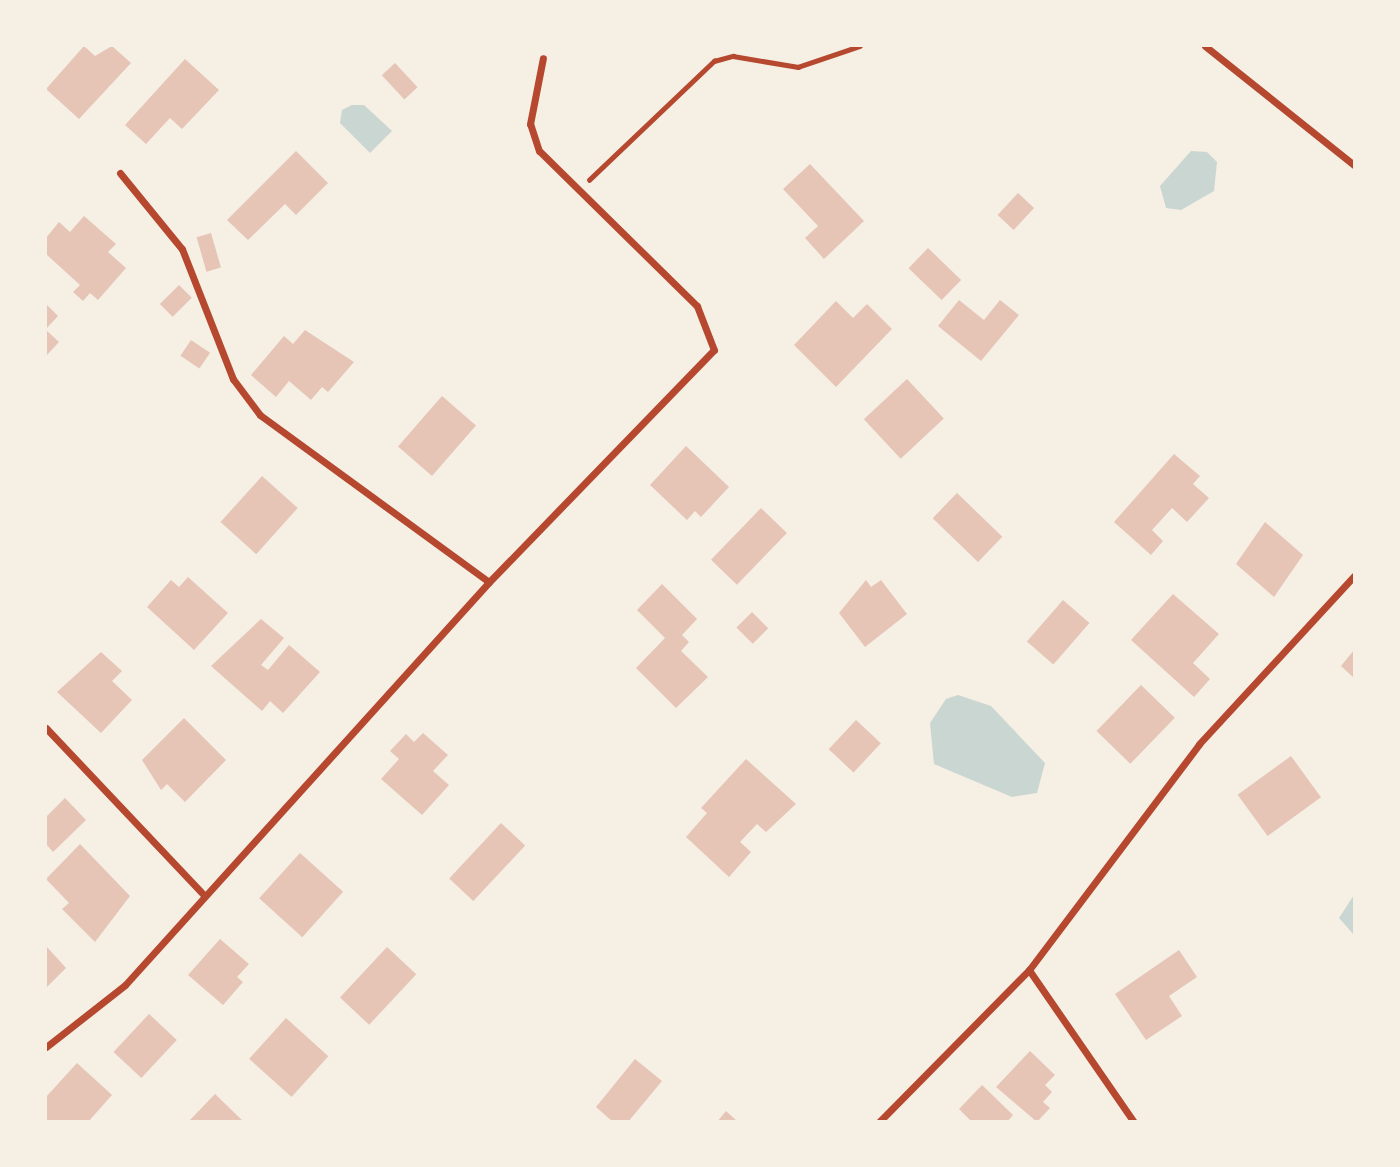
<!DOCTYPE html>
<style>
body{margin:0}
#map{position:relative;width:1400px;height:1167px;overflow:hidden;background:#f6efe4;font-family:"Times New Roman",serif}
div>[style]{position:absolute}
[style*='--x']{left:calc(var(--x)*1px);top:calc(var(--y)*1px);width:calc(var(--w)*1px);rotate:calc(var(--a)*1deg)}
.water>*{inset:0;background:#c9d6d2}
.building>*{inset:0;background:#e6c5b7;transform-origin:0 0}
.path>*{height:4.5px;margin:-2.25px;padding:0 2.25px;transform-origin:2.25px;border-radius:2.25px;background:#b5482f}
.minor>*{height:7px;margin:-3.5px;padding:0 3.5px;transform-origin:3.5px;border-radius:3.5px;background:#b5482f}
span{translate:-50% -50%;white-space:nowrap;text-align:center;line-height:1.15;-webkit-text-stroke:6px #f6efe4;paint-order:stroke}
.frame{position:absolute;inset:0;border:47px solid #f6efe4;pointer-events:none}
</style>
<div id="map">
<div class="water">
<div style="clip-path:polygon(352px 105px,364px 105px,392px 131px,370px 153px,340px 123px,342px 110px)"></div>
<div style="clip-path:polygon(1191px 151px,1207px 152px,1217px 162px,1214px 191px,1181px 210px,1166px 208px,1160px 186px)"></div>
<div style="clip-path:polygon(958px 695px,991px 706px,1045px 763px,1037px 793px,1012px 797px,934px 764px,930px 723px,946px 699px)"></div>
<div style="clip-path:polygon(1354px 895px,1354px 935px,1339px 918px)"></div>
</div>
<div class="building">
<div style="clip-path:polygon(84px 46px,95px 56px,112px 46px,131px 63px,79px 119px,46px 89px)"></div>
<div style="clip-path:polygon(185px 59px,219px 90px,182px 129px,170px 118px,146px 144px,125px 125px)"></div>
<div style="left:395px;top:63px;width:33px;height:18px;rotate:47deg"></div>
<div style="clip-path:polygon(296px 151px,328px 183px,296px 215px,285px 204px,248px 240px,227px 220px)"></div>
<div style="clip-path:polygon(810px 164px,864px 221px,824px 259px,805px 238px,818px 226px,783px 189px)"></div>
<div style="left:1018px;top:193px;width:22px;height:30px;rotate:43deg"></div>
<div style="clip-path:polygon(84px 216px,116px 244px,108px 252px,126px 268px,98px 300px,90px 293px,83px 301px,73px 292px,80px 285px,46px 254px,46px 238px,59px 222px,70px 232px)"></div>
<div style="left:211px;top:233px;width:36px;height:15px;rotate:74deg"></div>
<div style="left:928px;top:248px;width:46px;height:28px;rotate:44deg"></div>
<div style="left:179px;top:285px;width:18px;height:27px;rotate:45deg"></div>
<div style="clip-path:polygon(959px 300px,984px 320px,1000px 300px,1019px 315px,981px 361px,938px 326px)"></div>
<div style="clip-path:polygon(836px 301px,853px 318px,867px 304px,892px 329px,836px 387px,794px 345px)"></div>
<div style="clip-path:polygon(46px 304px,58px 316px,46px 329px)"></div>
<div style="clip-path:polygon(46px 330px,59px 342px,46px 356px)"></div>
<div style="clip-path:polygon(305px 330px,354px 362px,328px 392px,322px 387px,311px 400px,289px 381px,276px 397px,251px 375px,284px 336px,293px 344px)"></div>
<div style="left:191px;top:340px;width:23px;height:19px;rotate:34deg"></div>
<div style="left:907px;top:379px;width:54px;height:59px;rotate:47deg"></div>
<div style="left:442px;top:396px;width:45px;height:67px;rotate:41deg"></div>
<div style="clip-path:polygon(686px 446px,729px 487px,701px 517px,695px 511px,687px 520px,650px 485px)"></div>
<div style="clip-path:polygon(1174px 454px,1200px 476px,1193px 484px,1209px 498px,1187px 522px,1172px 508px,1152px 530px,1163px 541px,1151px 555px,1114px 522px)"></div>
<div style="left:262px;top:476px;width:48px;height:62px;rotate:42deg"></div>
<div style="left:957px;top:493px;width:63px;height:35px;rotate:44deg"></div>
<div style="left:761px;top:508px;width:36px;height:72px;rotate:44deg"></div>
<div style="clip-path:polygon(1265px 522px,1303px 555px,1274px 597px,1236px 564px)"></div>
<div style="clip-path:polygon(188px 577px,228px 613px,194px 650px,147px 607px,171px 580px,179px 587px)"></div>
<div style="clip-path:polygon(866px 580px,871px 587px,881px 580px,907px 614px,865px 647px,839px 613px)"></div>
<div style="clip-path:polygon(662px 584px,697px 619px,682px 635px,689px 642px,681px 651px,708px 677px,676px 708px,636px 668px,665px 638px,637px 610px)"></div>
<div style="clip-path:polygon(1173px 594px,1219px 634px,1193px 663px,1210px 679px,1194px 697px,1131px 640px)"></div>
<div style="left:1063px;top:600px;width:35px;height:55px;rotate:41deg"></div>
<div style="left:752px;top:612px;width:23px;height:22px;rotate:45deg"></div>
<div style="clip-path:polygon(261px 619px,284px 638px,261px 665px,268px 670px,289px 645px,320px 672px,283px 713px,270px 701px,262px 711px,211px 666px)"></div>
<div style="clip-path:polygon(1354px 650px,1354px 678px,1341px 666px)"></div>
<div style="clip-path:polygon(101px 652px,122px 671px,112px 681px,132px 700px,101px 733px,57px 692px)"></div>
<div style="left:1141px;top:685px;width:47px;height:64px;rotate:44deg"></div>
<div style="clip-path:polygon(184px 718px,226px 760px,185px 802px,167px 784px,161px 790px,142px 760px)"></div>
<div style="left:856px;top:720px;width:34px;height:40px;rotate:43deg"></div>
<div style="clip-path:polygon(423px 733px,448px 755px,433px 771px,449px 785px,422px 815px,381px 779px,399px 759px,390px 751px,406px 734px,414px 742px)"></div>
<div style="left:1291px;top:756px;width:51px;height:66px;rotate:54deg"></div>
<div style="clip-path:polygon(746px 759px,796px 804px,766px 832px,757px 824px,740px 842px,751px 852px,729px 877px,686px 837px,707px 813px,701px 808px)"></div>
<div style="clip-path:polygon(65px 798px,86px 820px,53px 852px,46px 844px,46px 817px)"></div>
<div style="left:501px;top:823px;width:33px;height:76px;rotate:43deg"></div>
<div style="clip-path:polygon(80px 844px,130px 896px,95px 942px,62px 909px,69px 903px,46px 879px)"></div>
<div style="left:300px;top:853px;width:58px;height:61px;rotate:42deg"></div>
<div style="clip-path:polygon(220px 939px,249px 964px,237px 977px,243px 982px,223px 1005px,188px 975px)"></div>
<div style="clip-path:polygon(46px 946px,66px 968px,46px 988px)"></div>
<div style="left:387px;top:947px;width:40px;height:69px;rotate:43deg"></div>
<div style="clip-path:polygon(1179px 950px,1197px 977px,1169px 996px,1182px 1016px,1146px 1040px,1115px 994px)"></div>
<div style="left:149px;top:1014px;width:38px;height:52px;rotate:43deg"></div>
<div style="left:286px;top:1018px;width:57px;height:55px;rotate:42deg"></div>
<div style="clip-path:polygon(1030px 1051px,1055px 1075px,1045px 1085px,1052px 1092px,1043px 1102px,1050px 1108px,1037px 1122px,996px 1087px)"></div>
<div style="clip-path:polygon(635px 1059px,662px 1081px,628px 1122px,613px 1122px,596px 1107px)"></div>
<div style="clip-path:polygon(77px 1063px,112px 1095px,88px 1122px,46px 1122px,46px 1097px)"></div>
<div style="clip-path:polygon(982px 1085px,1013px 1115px,1007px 1122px,972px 1122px,959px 1109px)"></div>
<div style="clip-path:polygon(215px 1094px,244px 1122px,188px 1122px)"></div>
<div style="clip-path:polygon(726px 1111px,738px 1122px,717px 1122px)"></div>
</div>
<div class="path">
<div style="--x:589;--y:180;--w:173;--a:-43.6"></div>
<div style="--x:714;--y:61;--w:20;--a:-15"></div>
<div style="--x:733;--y:56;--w:66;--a:9.6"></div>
<div style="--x:798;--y:67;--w:65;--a:-18.7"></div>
</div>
<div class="minor">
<div style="--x:1205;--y:46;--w:191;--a:38.6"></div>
<div style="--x:120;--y:173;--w:98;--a:50.8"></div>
<div style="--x:182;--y:249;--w:140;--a:68.6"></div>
<div style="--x:233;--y:379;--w:45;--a:53.1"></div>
<div style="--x:260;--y:415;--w:283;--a:36.1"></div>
<div style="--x:46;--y:728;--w:230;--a:46.6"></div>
<div style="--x:1029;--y:970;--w:185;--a:55.4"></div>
<div style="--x:46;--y:1047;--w:100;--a:-38.1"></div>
<div style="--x:125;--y:985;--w:543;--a:-47.91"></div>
<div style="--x:489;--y:582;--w:323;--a:-45.9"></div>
<div style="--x:714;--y:350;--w:47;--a:-111.1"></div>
<div style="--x:697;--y:306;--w:221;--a:-135.5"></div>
<div style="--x:539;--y:151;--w:28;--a:-108"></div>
<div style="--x:530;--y:124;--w:67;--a:-78.9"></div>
<div style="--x:879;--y:1122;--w:214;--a:-45.4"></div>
<div style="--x:1029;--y:970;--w:283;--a:-53"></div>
<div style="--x:1199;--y:744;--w:229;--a:-47.3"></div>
</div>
<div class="frame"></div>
</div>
